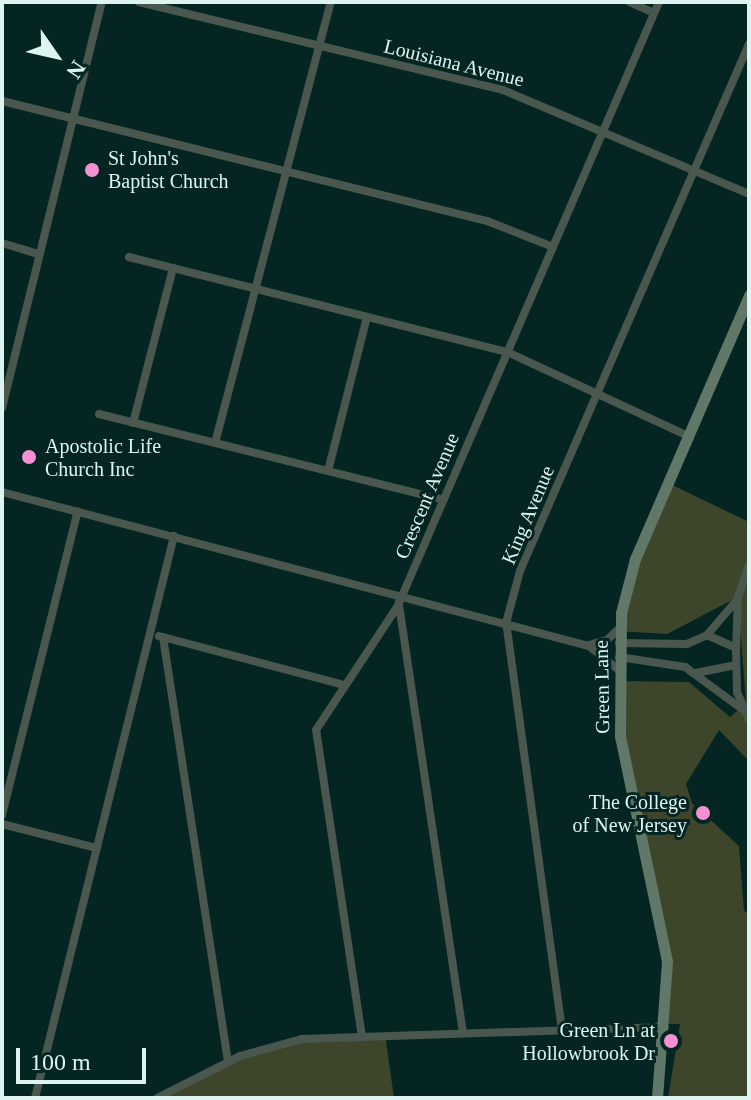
<!DOCTYPE html>
<style>
body{margin:0}
#map{position:relative;width:751px;height:1100px;overflow:hidden;background:#042522;font-family:Georgia,serif}
div>[style]{position:absolute}
[style*='--x']{left:calc(var(--x)*1px);top:calc(var(--y)*1px);width:calc(var(--w)*1px);rotate:calc(var(--a)*1deg)}
.green>*{inset:0;background:#3d462a}
.street>*{height:8px;margin:-4px;padding:0 4px;transform-origin:4px;border-radius:4px;background:#4a574e}
.secondary>*{height:11px;margin:-5.5px;padding:0 5.5px;transform-origin:5.5px;border-radius:5.5px;background:#617767}
.dots>*{width:22px;height:22px;translate:-50% -50%;box-sizing:border-box;border:4px solid #042522;border-radius:50%}
span{translate:-50% -50%;white-space:nowrap;text-align:center;line-height:1.15;-webkit-text-stroke:6px #042522;paint-order:stroke}
.street-label{font-size:20px;color:#ddf4f0}
.poi-label{font-size:20px;color:#ddf4f0}
.left{translate:0 -50%;text-align:left}
.right{translate:-100% -50%;text-align:right}
.frame{position:absolute;inset:0;border:4px solid #ddf4f0;pointer-events:none}
.north{position:absolute;left:16px;top:16px;width:80px;height:80px;-webkit-text-stroke:6px #042522;paint-order:stroke;rotate:124deg;font-size:22px;font-weight:700;line-height:32px;text-align:center;color:#ddf4f0}
.north::after{content:'';display:block;margin:auto;width:28px;height:36px;background:#ddf4f0;clip-path:polygon(50% 0,100% 100%,50% 72%,0 100%)}
.scale{position:absolute;left:16px;top:1048px;width:130px;height:36px;box-sizing:border-box;border:4px solid #ddf4f0;border-top:0;padding-left:10px;font-size:24px;line-height:28px;white-space:nowrap;color:#ddf4f0;-webkit-text-stroke:6px #042522;paint-order:stroke}
</style>
<div id="map">
<div class="green">
<div style="clip-path:polygon(666px 482px,749px 522px,749px 761px,719px 730px,686px 784px,692px 803px,739px 846px,744px 911px,749px 913px,749px 1098px,668px 1098px,680px 1024px,660px 1024px,664px 960px,616px 681px,689px 682px,730px 717px,746px 703px,738px 597px,667px 634px,616px 631px)"></div>
<div style="clip-path:polygon(385px 1034px,394px 1098px,153px 1098px,246px 1053px,332px 1035px)"></div>
</div>
<div class="street">
<div style="--x:139;--y:2;--w:374;--a:13.6"></div>
<div style="--x:503;--y:90;--w:267;--a:22.9"></div>
<div style="--x:630;--y:2;--w:26;--a:25"></div>
<div style="--x:2;--y:101;--w:500;--a:13.9"></div>
<div style="--x:487;--y:221;--w:71;--a:21.5"></div>
<div style="--x:2;--y:243;--w:39;--a:17"></div>
<div style="--x:129;--y:257;--w:390;--a:14.1"></div>
<div style="--x:507;--y:352;--w:200;--a:24.9"></div>
<div style="--x:2;--y:408;--w:418;--a:-76.2"></div>
<div style="--x:99;--y:414;--w:355;--a:14"></div>
<div style="--x:133;--y:423;--w:160;--a:-75.5"></div>
<div style="--x:215;--y:443;--w:456;--a:-75.3"></div>
<div style="--x:328;--y:471;--w:159;--a:-75.8"></div>
<div style="--x:2;--y:492;--w:607;--a:14.7"></div>
<div style="--x:589;--y:646;--w:38;--a:39"></div>
<div style="--x:749;--y:565;--w:34;--a:109"></div>
<div style="--x:738;--y:597;--w:51;--a:92.2"></div>
<div style="--x:736;--y:648;--w:44;--a:88.7"></div>
<div style="--x:737;--y:692;--w:30;--a:66"></div>
<div style="--x:707;--y:635;--w:32;--a:24"></div>
<div style="--x:159;--y:636;--w:192;--a:14.8"></div>
<div style="--x:163;--y:637;--w:430;--a:81.3"></div>
<div style="--x:619;--y:643;--w:68;--a:0.8"></div>
<div style="--x:687;--y:644;--w:22;--a:-24"></div>
<div style="--x:707;--y:635;--w:45;--a:-49.5"></div>
<div style="--x:589;--y:645;--w:19;--a:-16"></div>
<div style="--x:607;--y:640;--w:18;--a:-43"></div>
<div style="--x:619;--y:657;--w:67;--a:8.6"></div>
<div style="--x:685;--y:667;--w:71;--a:36.4"></div>
<div style="--x:696;--y:673;--w:41;--a:-11.3"></div>
<div style="--x:2;--y:815;--w:313;--a:-76"></div>
<div style="--x:2;--y:824;--w:98;--a:14.2"></div>
<div style="--x:562;--y:1030;--w:411;--a:-97.8"></div>
<div style="--x:506;--y:623;--w:54;--a:-74.9"></div>
<div style="--x:520;--y:571;--w:575;--a:-66.51"></div>
<div style="--x:463;--y:1033;--w:435;--a:-98.5"></div>
<div style="--x:399;--y:603;--w:655;--a:-66.61"></div>
<div style="--x:362;--y:1037;--w:310;--a:-98.5"></div>
<div style="--x:316;--y:730;--w:151;--a:-56.6"></div>
<div style="--x:35;--y:1098;--w:579;--a:-76.11"></div>
<div style="--x:157;--y:1098;--w:93;--a:-26.8"></div>
<div style="--x:240;--y:1056;--w:64;--a:-15.3"></div>
<div style="--x:302;--y:1039;--w:363;--a:-1.9"></div>
</div>
<div class="secondary">
<div style="--x:657;--y:1098;--w:137;--a:-85.8"></div>
<div style="--x:667;--y:961;--w:230;--a:-101.8"></div>
<div style="--x:620;--y:736;--w:123;--a:-89.5"></div>
<div style="--x:621;--y:613;--w:56;--a:-75.5"></div>
<div style="--x:635;--y:559;--w:288;--a:-66.6"></div>
</div>
<div class="dots">
<div style="left:92px;top:170px;background:#f591d2"></div>
<div style="left:29px;top:457px;background:#f591d2"></div>
<div style="left:703px;top:813px;background:#f591d2"></div>
<div style="left:671px;top:1041px;background:#f591d2"></div>
</div>
<div class="street-label">
<span style="left:454px;top:63px;rotate:14deg">Louisiana Avenue</span>
<span style="left:427px;top:496px;rotate:-67deg">Crescent Avenue</span>
<span style="left:528px;top:515px;rotate:-67deg">King Avenue</span>
<span style="left:602px;top:687px;rotate:-91deg">Green Lane</span>
</div>
<div class="poi-label">
<span class="left" style="left:108px;top:170px">St John's<br>Baptist Church</span>
<span class="left" style="left:45px;top:458px">Apostolic Life<br>Church Inc</span>
<span class="right" style="left:687px;top:814px">The College<br>of New Jersey</span>
<span class="right" style="left:655px;top:1042px">Green Ln at<br>Hollowbrook Dr</span>
</div>
<div class="frame"></div>
<div class="north">N</div>
<div class="scale">100 m</div>
</div>
